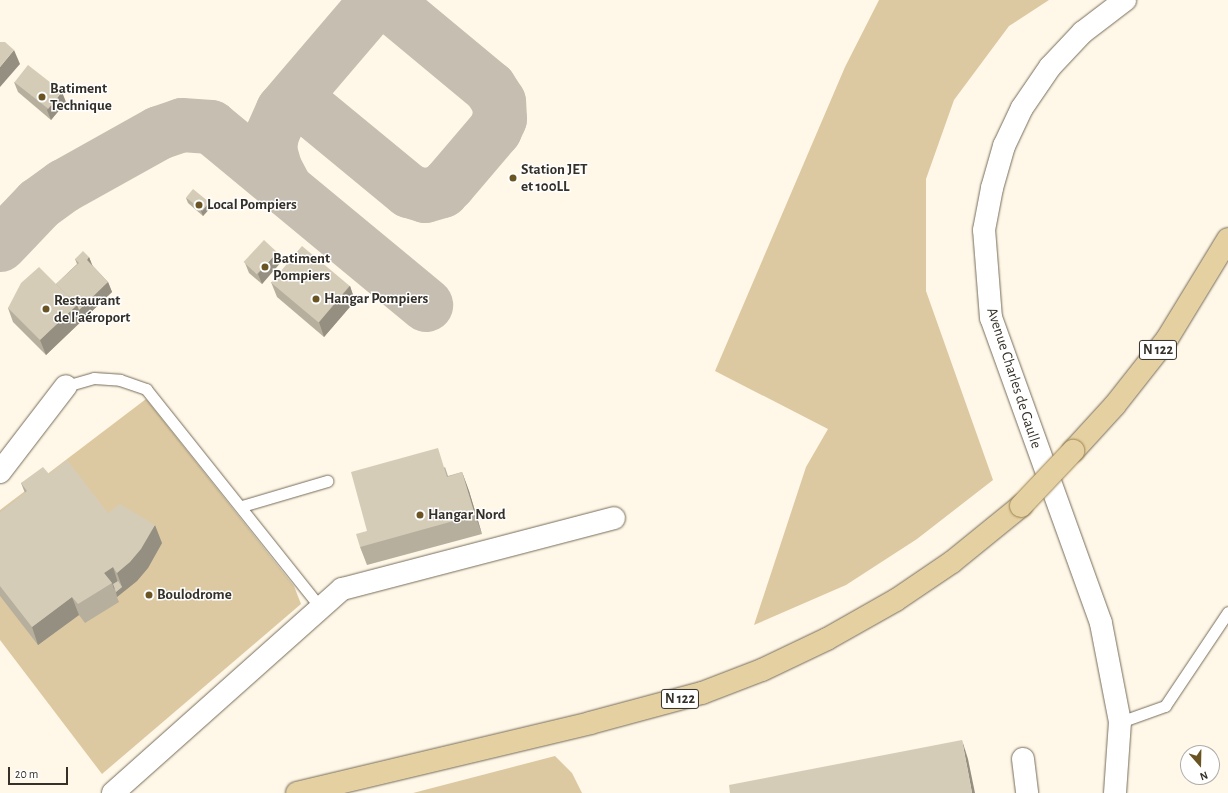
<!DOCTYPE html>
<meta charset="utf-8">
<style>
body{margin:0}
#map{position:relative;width:1228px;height:793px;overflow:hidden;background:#fff7e7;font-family:"Alegreya Sans",sans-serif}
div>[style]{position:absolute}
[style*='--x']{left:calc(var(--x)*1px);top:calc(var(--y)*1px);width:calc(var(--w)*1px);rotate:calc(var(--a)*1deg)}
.green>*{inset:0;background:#dcc9a1}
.taxiway>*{height:54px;margin:-27px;padding:0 27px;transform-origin:27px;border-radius:27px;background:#c6bfb1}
.roads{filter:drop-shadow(0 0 1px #756c5b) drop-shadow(0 0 1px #756c5b)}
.lane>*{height:11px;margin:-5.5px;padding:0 5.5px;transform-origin:5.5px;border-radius:5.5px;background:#fff}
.street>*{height:22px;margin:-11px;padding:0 11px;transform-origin:11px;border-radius:11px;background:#fff}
.secondary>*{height:22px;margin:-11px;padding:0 11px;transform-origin:11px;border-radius:11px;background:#fff}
.primary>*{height:22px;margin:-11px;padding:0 11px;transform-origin:11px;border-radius:11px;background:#e5d0a2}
.bridges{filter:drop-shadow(0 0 1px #9c844f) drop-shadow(0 0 1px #9c844f)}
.primary-bridge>*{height:22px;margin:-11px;padding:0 11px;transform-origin:11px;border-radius:11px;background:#e5d0a2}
.wall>*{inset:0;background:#b7af9e}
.shaded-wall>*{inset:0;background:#958f81}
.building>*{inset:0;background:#d5ccb8;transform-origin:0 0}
.dots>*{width:11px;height:11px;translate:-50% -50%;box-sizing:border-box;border:2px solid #fff;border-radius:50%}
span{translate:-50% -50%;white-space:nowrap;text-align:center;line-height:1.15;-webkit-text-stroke:3px #fff;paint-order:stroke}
.shield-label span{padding:1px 3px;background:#fff;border:1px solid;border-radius:3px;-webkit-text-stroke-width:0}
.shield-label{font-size:14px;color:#353129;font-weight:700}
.poi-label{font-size:15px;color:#353129;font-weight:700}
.left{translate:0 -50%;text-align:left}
.street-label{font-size:15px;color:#353129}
.north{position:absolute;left:1180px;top:745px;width:40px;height:40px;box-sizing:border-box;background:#fff;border:1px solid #aeada9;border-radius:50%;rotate:160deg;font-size:11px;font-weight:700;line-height:16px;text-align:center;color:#353129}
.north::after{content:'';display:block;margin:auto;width:14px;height:18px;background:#6a5423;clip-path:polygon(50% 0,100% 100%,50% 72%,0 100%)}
.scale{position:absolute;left:8px;top:767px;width:60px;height:18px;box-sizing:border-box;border:2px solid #353129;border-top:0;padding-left:5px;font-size:12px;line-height:14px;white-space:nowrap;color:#353129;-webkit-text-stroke:3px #fff;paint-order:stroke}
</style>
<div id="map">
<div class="green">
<div style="clip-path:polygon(879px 0,1049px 0,1009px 26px,954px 100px,926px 179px,926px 291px,993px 480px,917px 539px,846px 585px,754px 625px,806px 467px,828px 429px,715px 371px,845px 67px)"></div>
<div style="clip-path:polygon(146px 399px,294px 586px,301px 604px,102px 774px,0 640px,0 510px)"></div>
<div style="clip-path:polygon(555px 756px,572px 773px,582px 793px,413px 793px)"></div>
</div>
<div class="taxiway">
<div style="--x:377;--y:0;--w:145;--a:130.5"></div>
<div style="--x:283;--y:110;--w:27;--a:114"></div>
<div style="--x:272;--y:135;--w:15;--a:98"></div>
<div style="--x:270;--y:150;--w:19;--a:74"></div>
<div style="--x:275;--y:168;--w:24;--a:62"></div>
<div style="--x:286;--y:189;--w:182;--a:39.6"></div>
<div style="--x:295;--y:97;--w:148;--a:39.5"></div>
<div style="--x:409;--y:191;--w:17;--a:17"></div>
<div style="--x:425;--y:196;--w:18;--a:-16"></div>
<div style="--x:442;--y:191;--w:10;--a:-45"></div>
<div style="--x:449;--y:184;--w:71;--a:-49.6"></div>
<div style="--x:495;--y:130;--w:12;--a:-66"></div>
<div style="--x:500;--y:119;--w:17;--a:-93"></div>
<div style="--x:499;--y:102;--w:17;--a:-123"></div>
<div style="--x:490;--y:88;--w:138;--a:-140.3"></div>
<div style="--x:0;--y:245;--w:57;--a:-46.4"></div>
<div style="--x:39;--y:204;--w:31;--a:-36"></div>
<div style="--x:64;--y:186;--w:109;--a:-29.2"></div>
<div style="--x:159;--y:133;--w:24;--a:-19"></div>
<div style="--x:182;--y:125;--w:29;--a:4"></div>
<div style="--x:211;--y:127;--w:97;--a:39.6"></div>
</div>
<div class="roads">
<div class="lane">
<div style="--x:66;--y:386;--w:29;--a:-16"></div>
<div style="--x:94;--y:378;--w:26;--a:4"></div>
<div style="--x:120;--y:380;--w:28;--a:19"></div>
<div style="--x:146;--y:389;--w:280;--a:51.4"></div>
<div style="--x:242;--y:506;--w:89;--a:-16.4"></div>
<div style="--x:1120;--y:722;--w:48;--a:-19.6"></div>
<div style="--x:1165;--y:706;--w:113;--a:-56.2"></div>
</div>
<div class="street">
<div style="--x:0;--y:472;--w:108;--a:-52.5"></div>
<div style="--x:1023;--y:759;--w:34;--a:83"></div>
<div style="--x:113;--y:793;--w:307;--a:-41.7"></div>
<div style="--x:342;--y:589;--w:281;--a:-14.6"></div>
</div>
<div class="secondary">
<div style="--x:1115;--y:793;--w:71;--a:-86"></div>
<div style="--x:1120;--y:722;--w:101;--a:-100.9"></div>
<div style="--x:1101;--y:623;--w:324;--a:-109.8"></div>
<div style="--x:991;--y:318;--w:88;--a:-94.5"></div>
<div style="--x:984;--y:230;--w:43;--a:-79.2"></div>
<div style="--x:992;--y:188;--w:44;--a:-74.1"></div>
<div style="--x:1004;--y:146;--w:42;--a:-64.7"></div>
<div style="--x:1022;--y:108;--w:50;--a:-55.7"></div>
<div style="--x:1050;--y:67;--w:48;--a:-46.7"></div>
<div style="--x:1083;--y:32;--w:53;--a:-37.3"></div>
</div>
<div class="primary">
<div style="--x:1073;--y:451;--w:62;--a:-47.6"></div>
<div style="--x:1115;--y:405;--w:84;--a:-51.8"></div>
<div style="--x:1167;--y:339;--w:117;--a:-58.6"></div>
<div style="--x:297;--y:793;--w:301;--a:-13.4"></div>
<div style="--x:590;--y:723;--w:116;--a:-15"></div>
<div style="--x:702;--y:693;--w:64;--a:-21"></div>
<div style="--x:762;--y:670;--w:72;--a:-25.5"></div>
<div style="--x:827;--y:639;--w:79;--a:-29.5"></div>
<div style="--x:896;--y:600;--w:68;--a:-34.2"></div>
<div style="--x:952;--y:562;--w:89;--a:-39.1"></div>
</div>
</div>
<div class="bridges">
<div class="primary-bridge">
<div style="--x:1021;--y:506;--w:76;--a:-46.6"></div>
</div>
</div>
<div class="wall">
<div style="clip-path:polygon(14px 82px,66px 102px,51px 120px,18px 92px)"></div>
<div style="clip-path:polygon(186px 198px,209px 202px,211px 207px,203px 216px,188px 203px)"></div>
<div style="clip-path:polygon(89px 257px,92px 265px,108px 282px,112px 292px,46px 355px,13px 322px,8px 308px,56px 284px,77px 264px,75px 259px)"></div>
<div style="clip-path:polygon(281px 262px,262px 284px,249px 273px,245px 263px)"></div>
<div style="clip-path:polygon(271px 282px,350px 286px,355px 301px,324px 337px,277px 297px)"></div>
<div style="clip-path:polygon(445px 467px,448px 476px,462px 472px,469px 491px,482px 534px,367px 565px,360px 547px,367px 531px)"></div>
<div style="clip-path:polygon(49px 474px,108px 513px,162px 543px,148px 568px,137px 581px,117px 597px,119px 602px,85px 623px,79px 615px,38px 645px,0 596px,0 512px,25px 493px,21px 483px)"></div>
</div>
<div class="shaded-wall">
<div style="clip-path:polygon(14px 50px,20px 64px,0 87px,0 67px)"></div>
<div style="clip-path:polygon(62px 92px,66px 102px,51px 120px,47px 110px)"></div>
<div style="clip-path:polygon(209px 202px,211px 207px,203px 216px,201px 211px)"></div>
<div style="clip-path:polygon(277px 252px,281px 262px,262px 284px,258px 274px)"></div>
<div style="clip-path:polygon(89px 257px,93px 267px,87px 260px)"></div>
<div style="clip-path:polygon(108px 282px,112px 292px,46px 355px,40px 340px,77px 305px)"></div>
<div style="clip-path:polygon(350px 286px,355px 301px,324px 337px,319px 322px)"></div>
<div style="clip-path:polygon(462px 472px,469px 491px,482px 534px,475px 515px)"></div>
<div style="clip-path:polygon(155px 525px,162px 543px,148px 568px,137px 581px,117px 597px,116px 592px,122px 587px,117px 573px)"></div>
<div style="clip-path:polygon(113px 567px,119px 586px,114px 589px,112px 583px,104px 573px)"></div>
<div style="clip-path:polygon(72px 597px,79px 615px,38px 645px,32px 627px)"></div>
<div style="clip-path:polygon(962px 740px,968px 759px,975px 793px,972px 793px)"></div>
</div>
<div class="building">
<div style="clip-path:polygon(0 42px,5px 42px,14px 50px,0 67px)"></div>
<div style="left:28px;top:65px;width:43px;height:22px;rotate:38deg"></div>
<div style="left:193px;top:189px;width:21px;height:11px;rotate:39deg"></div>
<div style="left:264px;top:240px;width:18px;height:30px;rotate:43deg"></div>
<div style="left:302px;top:246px;width:62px;height:48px;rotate:40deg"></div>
<div style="clip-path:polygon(83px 251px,89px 257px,87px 260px,108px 282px,79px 310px,77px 305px,56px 284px,79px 263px,75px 259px)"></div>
<div style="clip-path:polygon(39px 267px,77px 305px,40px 340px,8px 308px,21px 283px)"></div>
<div style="clip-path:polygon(438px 448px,447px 477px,462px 472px,475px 515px,360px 547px,356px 534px,367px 531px,351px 472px)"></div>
<div style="clip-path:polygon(67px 460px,108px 513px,120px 504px,155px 525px,141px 549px,130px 562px,117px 573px,113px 567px,104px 573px,112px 583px,78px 604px,72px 597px,32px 627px,0 586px,0 512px,27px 491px,21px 483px,43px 467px,49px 474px)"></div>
<div style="clip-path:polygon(118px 581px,122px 587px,116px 592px,113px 584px)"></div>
<div style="clip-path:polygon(962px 740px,972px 793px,730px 793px,729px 785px)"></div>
</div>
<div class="dots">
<div style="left:42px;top:97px;background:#6a5423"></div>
<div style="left:513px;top:178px;background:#6a5423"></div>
<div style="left:199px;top:205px;background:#6a5423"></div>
<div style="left:265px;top:267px;background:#6a5423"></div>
<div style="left:316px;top:299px;background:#6a5423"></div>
<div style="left:46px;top:309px;background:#6a5423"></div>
<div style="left:420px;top:515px;background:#6a5423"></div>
<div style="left:149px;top:595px;background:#6a5423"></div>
</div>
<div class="shield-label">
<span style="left:1158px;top:350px">N 122</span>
<span style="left:680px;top:699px">N 122</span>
</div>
<div class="poi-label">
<span class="left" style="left:50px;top:97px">Batiment<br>Technique</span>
<span class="left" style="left:521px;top:178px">Station JET<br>et 100LL</span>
<span class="left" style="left:207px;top:205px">Local Pompiers</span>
<span class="left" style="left:273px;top:267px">Batiment<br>Pompiers</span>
<span class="left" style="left:324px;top:299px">Hangar Pompiers</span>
<span class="left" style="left:54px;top:309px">Restaurant<br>de l'aéroport</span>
<span class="left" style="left:428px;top:515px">Hangar Nord</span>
<span class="left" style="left:157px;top:595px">Boulodrome</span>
</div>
<div class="street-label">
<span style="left:1014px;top:378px;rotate:72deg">Avenue Charles de Gaulle</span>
</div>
<div class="north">N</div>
<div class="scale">20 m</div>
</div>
